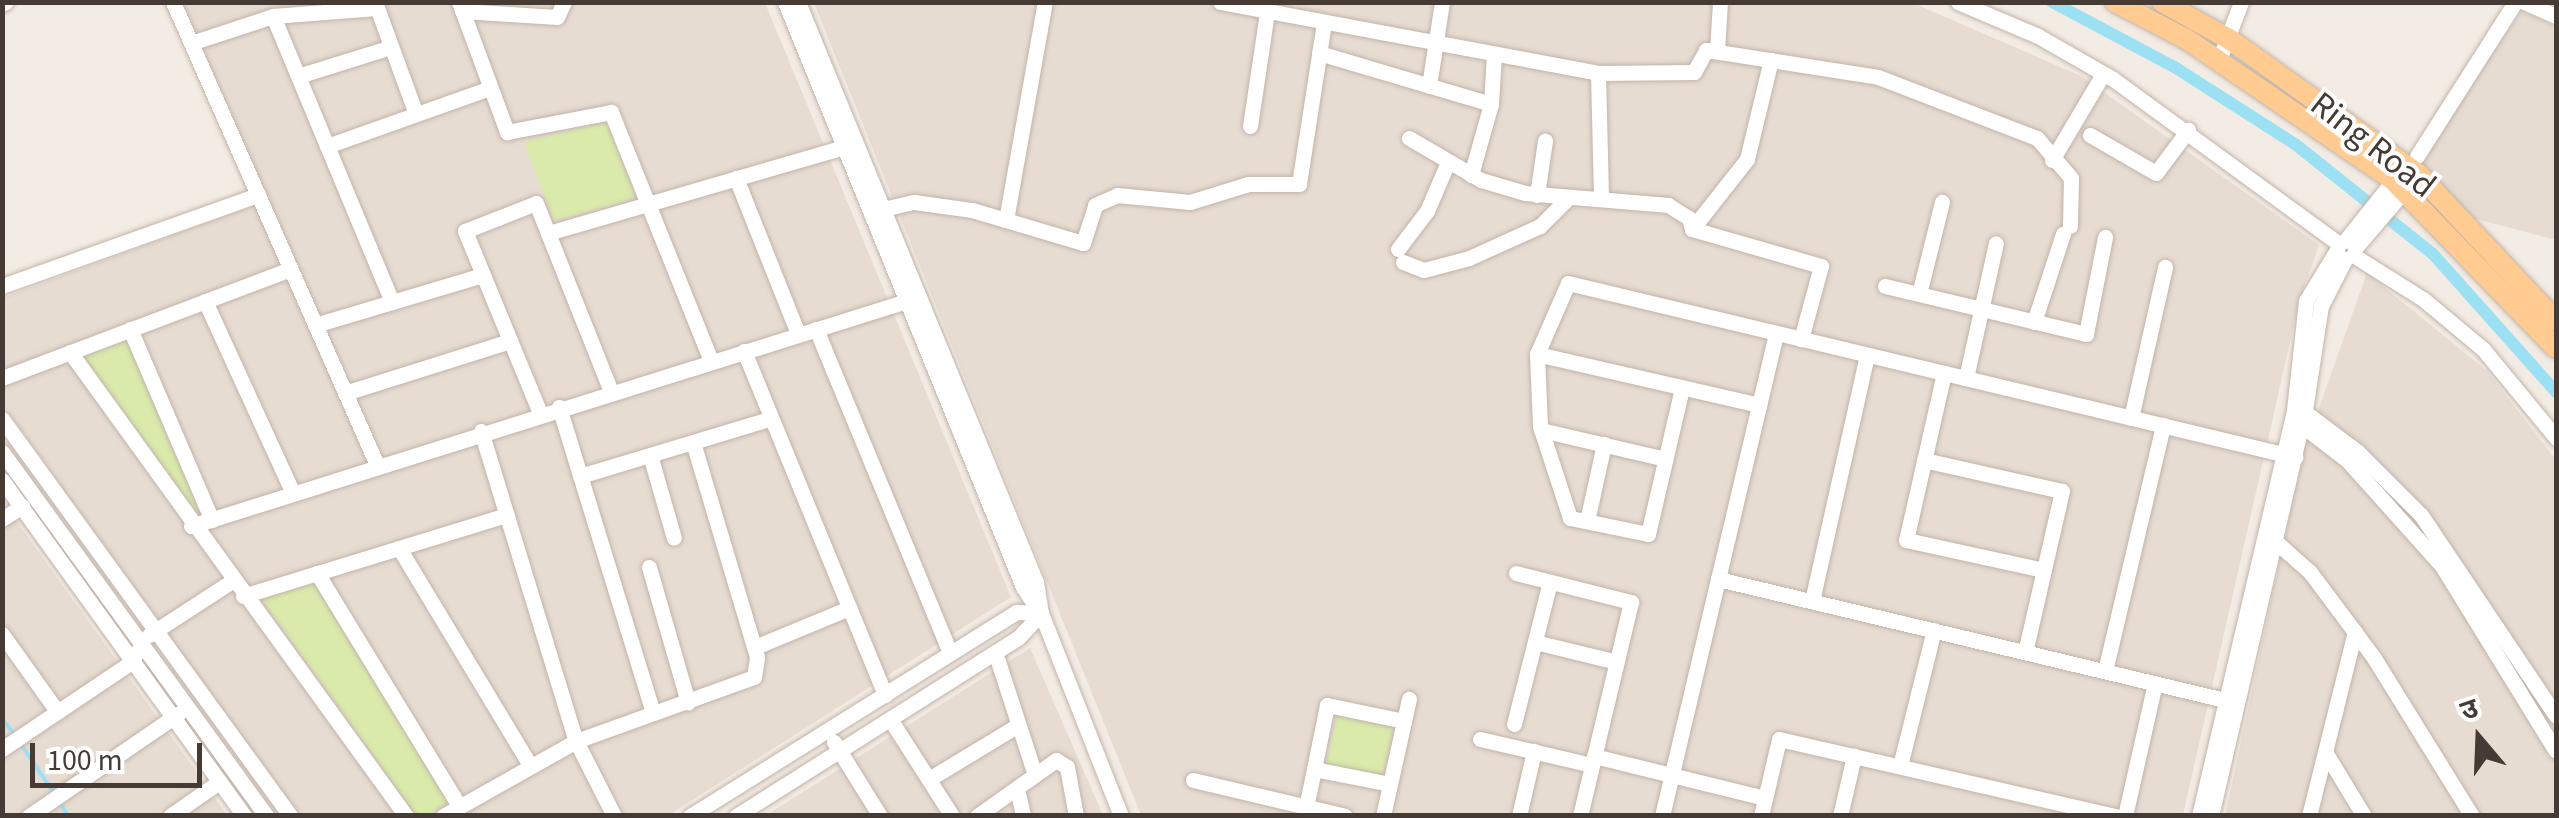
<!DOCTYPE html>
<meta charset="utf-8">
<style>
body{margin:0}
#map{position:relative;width:2559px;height:818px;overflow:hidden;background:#f3ece4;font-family:"Source Sans 3","Noto Sans Devanagari",sans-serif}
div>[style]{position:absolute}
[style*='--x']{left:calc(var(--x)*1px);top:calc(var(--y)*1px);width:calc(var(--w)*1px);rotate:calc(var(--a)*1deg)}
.residential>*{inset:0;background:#e7dcd2}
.green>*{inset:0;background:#d9eaaa;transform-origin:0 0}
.stream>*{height:4px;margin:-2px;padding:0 2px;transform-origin:2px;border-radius:2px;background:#9ce0f3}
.canal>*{height:12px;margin:-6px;padding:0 6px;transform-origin:6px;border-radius:6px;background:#9ce0f3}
.roads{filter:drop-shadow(0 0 2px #c2b4a9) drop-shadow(0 0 2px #c2b4a9)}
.minor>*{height:15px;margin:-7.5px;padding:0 7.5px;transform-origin:7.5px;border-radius:7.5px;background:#fff}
.major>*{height:20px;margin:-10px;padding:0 10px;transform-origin:10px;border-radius:10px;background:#ffcb91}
span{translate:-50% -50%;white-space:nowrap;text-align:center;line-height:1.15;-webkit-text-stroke:8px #fff;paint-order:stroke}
.street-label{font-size:35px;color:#453b34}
.frame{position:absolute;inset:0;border:5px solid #453b34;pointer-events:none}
.north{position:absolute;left:2429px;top:688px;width:100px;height:100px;-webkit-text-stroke:8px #fff;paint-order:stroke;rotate:341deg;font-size:28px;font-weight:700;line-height:40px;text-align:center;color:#453b34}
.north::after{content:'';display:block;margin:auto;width:35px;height:45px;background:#453b34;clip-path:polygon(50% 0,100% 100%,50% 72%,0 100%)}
.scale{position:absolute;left:30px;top:743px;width:172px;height:45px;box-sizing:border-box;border:5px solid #453b34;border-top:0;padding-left:12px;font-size:30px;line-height:35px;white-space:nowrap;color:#453b34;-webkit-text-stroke:8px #fff;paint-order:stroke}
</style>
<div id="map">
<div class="residential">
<div style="clip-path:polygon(179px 3px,765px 3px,1011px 597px,669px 815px,298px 815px,3px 405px,2px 298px,266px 201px)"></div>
<div style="clip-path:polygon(814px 3px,1913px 3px,2081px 76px,2319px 245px,2299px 302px,2183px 815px,1141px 815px)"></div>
<div style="clip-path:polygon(2522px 11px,2556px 27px,2556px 240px,2476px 219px,2411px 167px)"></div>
<div style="clip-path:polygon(2367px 273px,2487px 371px,2556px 460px,2556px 815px,2225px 816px,2303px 453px)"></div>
<div style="clip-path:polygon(2px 501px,171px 736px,227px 815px,3px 815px)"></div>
<div style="clip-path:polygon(1030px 648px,1103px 815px,765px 816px)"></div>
</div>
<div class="green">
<div style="clip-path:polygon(606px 122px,636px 197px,554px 221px,524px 142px)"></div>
<div style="clip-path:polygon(126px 340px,199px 510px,193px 512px,82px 357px)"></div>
<div style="clip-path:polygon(315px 583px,448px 802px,428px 815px,416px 815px,261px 598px)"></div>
<div style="left:1338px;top:713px;width:57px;height:53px;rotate:13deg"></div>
</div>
<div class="stream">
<div style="--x:2;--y:719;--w:21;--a:51"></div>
<div style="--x:20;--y:743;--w:60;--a:55.8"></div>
<div style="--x:59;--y:801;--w:17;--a:59"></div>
</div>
<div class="canal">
<div style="--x:2052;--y:2;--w:140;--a:28"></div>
<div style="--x:2176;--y:68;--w:141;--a:32.6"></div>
<div style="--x:2295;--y:144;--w:176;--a:38.6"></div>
<div style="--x:2433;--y:254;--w:185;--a:48.3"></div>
</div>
<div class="roads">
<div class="minor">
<div style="--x:173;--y:2;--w:506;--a:66.22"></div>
<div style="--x:375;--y:2;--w:119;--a:69.9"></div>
<div style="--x:459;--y:2;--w:139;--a:69.7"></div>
<div style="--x:507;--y:132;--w:106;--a:-10.9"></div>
<div style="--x:611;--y:112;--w:268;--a:68.1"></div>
<div style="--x:785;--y:2;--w:632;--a:67.86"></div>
<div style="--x:1023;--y:587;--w:27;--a:57"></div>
<div style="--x:798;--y:2;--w:627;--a:67.69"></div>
<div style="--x:1036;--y:582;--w:31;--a:81"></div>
<div style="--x:1041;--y:613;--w:218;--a:68.5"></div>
<div style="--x:1220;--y:2;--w:385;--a:10.6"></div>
<div style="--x:1598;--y:73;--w:96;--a:-0.6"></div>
<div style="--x:1694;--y:72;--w:25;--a:-61"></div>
<div style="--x:1706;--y:50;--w:174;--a:8.9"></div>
<div style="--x:1878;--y:77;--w:170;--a:21"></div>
<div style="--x:2037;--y:138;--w:52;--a:49.6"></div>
<div style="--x:2071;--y:178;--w:48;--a:91.2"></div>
<div style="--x:1958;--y:2;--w:87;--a:23"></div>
<div style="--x:2038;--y:36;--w:86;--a:29.8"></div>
<div style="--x:2113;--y:79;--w:280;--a:36.1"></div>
<div style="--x:2524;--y:2;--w:35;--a:24"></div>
<div style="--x:2;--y:4;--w:4;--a:-27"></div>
<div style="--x:462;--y:11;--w:95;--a:3.6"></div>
<div style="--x:557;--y:17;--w:17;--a:-65"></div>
<div style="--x:273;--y:16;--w:310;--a:67.4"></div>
<div style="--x:191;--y:43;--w:86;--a:-18.2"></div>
<div style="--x:273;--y:16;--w:104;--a:-4.4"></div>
<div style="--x:1717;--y:51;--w:49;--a:-86.5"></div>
<div style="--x:1319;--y:53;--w:179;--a:16.5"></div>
<div style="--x:2219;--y:60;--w:62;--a:-69.2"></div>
<div style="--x:1598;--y:73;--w:126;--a:88.6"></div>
<div style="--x:298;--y:76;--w:97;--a:-17.3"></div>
<div style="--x:1429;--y:86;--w:85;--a:-81.2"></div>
<div style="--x:1250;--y:126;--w:115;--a:-81.5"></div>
<div style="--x:2090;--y:135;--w:76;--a:29.9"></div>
<div style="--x:2156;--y:173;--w:54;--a:-53.3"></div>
<div style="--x:1409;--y:138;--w:83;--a:30.3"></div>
<div style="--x:1481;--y:180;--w:46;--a:16.5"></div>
<div style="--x:1525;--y:193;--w:144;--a:4.8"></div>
<div style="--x:1668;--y:205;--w:25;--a:32"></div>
<div style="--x:1689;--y:218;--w:11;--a:75"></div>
<div style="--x:327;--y:146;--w:173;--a:-19.6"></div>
<div style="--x:2417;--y:156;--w:183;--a:-57.5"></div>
<div style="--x:2052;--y:160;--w:100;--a:-59.3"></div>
<div style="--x:1471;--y:175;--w:74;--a:-74.3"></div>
<div style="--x:1491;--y:104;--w:50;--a:-86.6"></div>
<div style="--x:736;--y:178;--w:168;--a:68.3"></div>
<div style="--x:1537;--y:195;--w:55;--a:-81.6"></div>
<div style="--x:883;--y:209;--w:32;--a:-13"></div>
<div style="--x:914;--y:202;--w:59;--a:7.9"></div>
<div style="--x:972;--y:210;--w:116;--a:16.6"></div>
<div style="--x:1083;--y:243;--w:40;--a:-72"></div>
<div style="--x:1095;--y:205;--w:24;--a:-24"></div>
<div style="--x:1117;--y:195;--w:73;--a:5.5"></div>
<div style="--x:1190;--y:202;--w:61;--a:-17.2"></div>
<div style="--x:1248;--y:184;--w:51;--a:0"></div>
<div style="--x:1299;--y:184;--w:163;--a:-81.2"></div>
<div style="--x:1006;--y:220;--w:221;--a:-79.9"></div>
<div style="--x:1692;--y:229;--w:134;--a:16"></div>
<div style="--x:1821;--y:266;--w:76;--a:105.3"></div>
<div style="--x:1692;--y:229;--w:89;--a:-51.8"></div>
<div style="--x:1747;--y:159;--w:102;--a:-76.4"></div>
<div style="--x:548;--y:233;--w:316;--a:-16.2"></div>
<div style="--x:2345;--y:241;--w:88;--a:-51.4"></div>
<div style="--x:2355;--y:248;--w:83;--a:-49.4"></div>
<div style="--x:1398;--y:249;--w:48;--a:-52.7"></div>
<div style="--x:1427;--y:211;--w:51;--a:-66.9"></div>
<div style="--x:2353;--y:255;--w:83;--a:32.2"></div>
<div style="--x:2423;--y:299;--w:78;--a:39.8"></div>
<div style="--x:2483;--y:349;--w:115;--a:50.6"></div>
<div style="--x:1403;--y:262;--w:22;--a:21"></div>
<div style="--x:1424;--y:270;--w:47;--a:-14.9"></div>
<div style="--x:1469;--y:258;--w:78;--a:-24.3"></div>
<div style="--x:1540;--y:226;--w:38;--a:-45"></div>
<div style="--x:2;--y:286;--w:272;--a:-19.6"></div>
<div style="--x:1885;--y:286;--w:207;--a:13.4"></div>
<div style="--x:2086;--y:334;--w:99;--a:-78.9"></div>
<div style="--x:1919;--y:294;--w:95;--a:-76"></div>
<div style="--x:205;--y:301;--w:211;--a:65.4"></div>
<div style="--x:2034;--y:322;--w:93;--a:-71.8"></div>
<div style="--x:315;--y:325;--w:175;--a:-16.6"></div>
<div style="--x:130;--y:329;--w:208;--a:66.8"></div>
<div style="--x:816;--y:329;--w:351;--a:67.5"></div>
<div style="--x:744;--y:351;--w:372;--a:67.7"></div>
<div style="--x:70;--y:352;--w:573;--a:54.09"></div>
<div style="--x:1537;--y:354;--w:228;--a:12.9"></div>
<div style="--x:1944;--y:373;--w:171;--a:102.8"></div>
<div style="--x:1906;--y:540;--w:141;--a:12.3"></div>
<div style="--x:2;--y:378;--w:308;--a:-20.7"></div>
<div style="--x:1966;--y:378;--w:138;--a:-77.5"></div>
<div style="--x:1682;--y:388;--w:150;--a:103.1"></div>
<div style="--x:1648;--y:534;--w:80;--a:-168.4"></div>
<div style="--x:1570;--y:518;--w:97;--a:-108.1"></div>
<div style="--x:1540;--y:426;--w:72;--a:-92.4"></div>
<div style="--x:1537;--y:354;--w:77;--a:-66.4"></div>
<div style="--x:1568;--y:283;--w:748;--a:13.46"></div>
<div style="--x:345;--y:393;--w:173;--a:-17.5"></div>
<div style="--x:559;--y:407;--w:320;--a:72.9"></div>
<div style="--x:2298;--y:407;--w:75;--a:36.9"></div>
<div style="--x:2358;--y:452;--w:89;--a:45"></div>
<div style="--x:2421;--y:515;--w:242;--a:56.1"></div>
<div style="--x:540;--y:413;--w:197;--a:-112.4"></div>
<div style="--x:465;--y:231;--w:76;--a:-21.5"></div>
<div style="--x:536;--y:203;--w:202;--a:68.3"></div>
<div style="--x:2131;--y:418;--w:155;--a:-77.3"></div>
<div style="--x:2;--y:419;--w:490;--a:54"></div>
<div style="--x:2295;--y:420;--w:66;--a:37.6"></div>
<div style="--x:2347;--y:460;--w:142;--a:48.1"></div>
<div style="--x:2442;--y:566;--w:217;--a:58.4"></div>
<div style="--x:1541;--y:430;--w:128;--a:13.1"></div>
<div style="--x:481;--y:431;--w:324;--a:73"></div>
<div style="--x:576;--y:741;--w:84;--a:63.1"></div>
<div style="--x:2;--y:452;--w:450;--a:54"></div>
<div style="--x:650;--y:455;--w:86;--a:73.9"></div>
<div style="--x:1924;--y:460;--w:141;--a:12.7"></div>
<div style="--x:2062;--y:491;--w:165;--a:102.9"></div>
<div style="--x:580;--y:476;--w:197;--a:-16.8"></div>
<div style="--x:2;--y:480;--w:414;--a:54.2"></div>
<div style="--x:2;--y:519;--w:24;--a:-33"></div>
<div style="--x:1587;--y:521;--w:79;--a:-77.6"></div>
<div style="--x:191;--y:526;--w:763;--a:-17.46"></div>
<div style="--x:2276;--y:542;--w:45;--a:41.4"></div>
<div style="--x:2310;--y:572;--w:107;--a:53.3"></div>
<div style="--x:2374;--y:658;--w:186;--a:58.2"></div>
<div style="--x:399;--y:548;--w:253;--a:58.9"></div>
<div style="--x:649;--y:567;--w:141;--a:73.9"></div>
<div style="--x:317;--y:573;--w:273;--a:58.6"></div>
<div style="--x:1516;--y:573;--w:119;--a:14.2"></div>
<div style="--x:1631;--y:602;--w:220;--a:103.4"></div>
<div style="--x:1718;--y:579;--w:529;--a:13.43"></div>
<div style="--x:243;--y:596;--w:276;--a:-17.1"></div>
<div style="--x:1812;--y:601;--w:252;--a:-77.4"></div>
<div style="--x:2;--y:634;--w:95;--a:54.5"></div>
<div style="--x:149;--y:635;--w:99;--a:-33"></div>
<div style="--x:1535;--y:642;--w:84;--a:13.7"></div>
<div style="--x:755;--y:647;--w:102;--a:-22.5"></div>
<div style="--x:995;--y:652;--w:129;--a:72"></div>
<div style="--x:2105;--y:671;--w:253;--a:-76.7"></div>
<div style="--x:890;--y:719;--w:115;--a:57.4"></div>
<div style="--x:1514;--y:724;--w:146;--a:-75.8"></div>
<div style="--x:1480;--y:739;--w:115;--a:13.1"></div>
<div style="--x:834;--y:742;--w:87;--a:58.1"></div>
<div style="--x:2;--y:749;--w:158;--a:-33.9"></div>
<div style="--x:133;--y:661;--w:9;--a:-72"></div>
<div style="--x:2325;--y:752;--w:75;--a:58.6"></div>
<div style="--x:1594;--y:756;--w:176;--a:13.8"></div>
<div style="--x:1900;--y:766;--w:140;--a:-76"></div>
<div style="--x:929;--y:779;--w:104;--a:-31.2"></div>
<div style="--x:1193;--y:780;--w:156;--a:13.3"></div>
<div style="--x:1390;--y:784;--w:77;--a:-168.8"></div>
<div style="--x:1314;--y:769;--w:65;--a:-78.5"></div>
<div style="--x:1327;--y:705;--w:79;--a:11.7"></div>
<div style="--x:1017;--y:789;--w:28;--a:77"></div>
<div style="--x:1306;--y:807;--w:39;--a:-78"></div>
<div style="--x:29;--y:816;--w:181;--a:-34.4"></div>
<div style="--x:170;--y:816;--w:60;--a:-34.8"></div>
<div style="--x:443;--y:816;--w:153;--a:-29.4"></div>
<div style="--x:576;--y:741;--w:189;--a:-19.8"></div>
<div style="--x:754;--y:677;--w:20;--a:-81"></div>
<div style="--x:757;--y:657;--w:224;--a:-106.6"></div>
<div style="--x:690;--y:816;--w:385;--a:-32"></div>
<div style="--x:1016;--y:612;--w:25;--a:2"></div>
<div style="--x:736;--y:816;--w:333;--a:-32.3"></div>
<div style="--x:1018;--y:638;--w:34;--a:-47"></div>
<div style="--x:977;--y:816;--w:97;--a:-35.3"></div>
<div style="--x:1056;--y:760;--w:13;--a:32"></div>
<div style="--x:1067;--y:767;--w:50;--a:79.6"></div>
<div style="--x:1383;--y:816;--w:120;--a:-77.5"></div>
<div style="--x:1519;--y:816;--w:67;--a:-77"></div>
<div style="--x:1662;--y:816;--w:496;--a:-76.7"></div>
<div style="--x:1761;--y:816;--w:79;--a:-76.8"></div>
<div style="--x:1779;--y:739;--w:345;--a:12.9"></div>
<div style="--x:1840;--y:816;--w:62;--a:-76.9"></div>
<div style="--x:2125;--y:816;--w:136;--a:-77.3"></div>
<div style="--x:2199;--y:816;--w:417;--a:-76.8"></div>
<div style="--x:2294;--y:410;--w:110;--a:-83.7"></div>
<div style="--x:2306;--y:301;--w:60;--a:-58.7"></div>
<div style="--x:2211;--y:816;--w:417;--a:-77"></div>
<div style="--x:2305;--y:410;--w:105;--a:-81.3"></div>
<div style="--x:2321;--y:306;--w:53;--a:-62.9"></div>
<div style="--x:2309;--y:816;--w:190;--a:-76"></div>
</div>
<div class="major">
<div style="--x:2115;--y:2;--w:82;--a:27.5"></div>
<div style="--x:2188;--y:40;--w:247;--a:34.3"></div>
<div style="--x:2392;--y:179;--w:235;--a:45.9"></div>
<div style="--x:2162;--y:2;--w:77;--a:28.9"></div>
<div style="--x:2229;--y:39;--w:232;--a:35.5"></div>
<div style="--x:2418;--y:174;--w:202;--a:46.8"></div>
</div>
</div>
<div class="street-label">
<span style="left:2373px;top:145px;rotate:38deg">Ring Road</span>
</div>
<div class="frame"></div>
<div class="north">उ</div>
<div class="scale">100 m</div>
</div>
